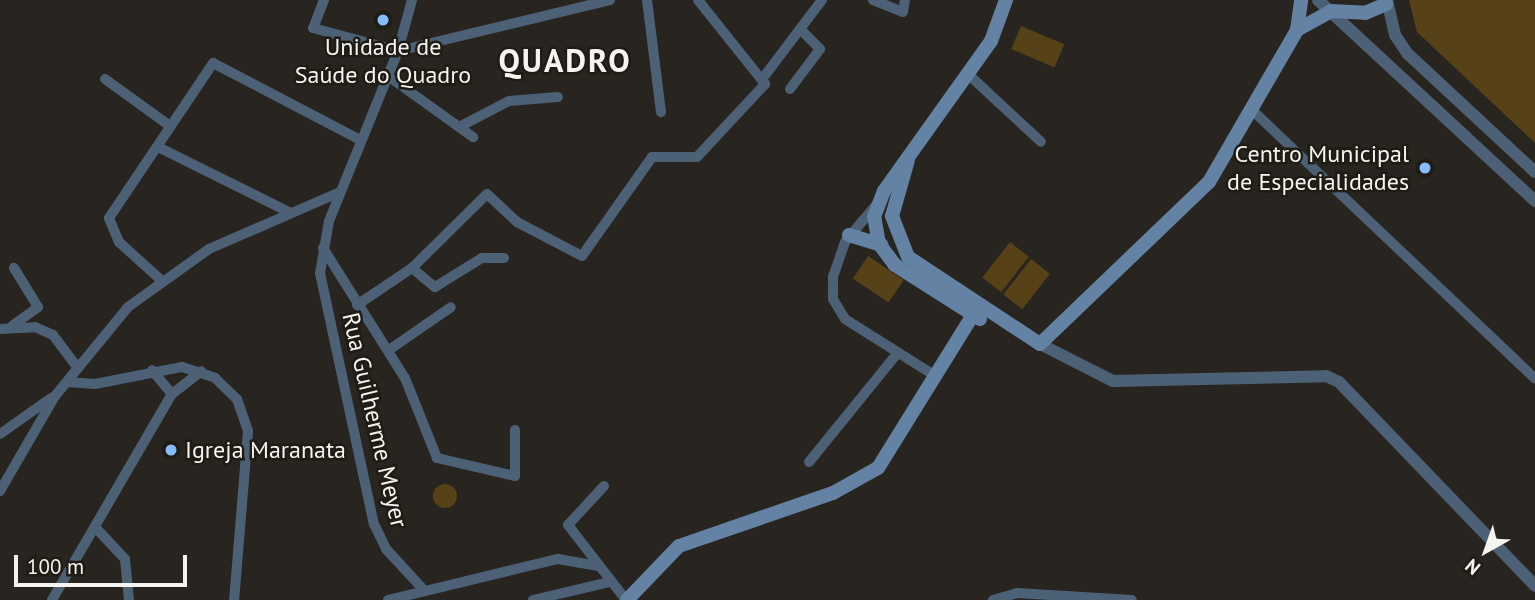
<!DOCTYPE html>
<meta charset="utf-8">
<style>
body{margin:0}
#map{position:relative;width:1535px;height:600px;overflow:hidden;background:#282520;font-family:"PT Sans",sans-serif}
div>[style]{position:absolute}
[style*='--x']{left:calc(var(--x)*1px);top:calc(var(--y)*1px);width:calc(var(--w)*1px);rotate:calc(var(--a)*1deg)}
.green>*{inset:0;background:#574116;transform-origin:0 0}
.round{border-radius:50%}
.minor>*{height:10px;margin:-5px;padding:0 5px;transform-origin:5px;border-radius:5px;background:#4d6176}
.tertiary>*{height:12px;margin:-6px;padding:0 6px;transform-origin:6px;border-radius:6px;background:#4d6176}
.secondary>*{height:14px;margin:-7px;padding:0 7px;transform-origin:7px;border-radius:7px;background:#6382a4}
.dots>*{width:19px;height:19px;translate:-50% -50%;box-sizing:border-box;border:4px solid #1f1c16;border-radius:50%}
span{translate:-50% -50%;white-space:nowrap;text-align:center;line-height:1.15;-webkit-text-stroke:5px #1f1c16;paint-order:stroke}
.poi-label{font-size:24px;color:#f6f4f0}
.right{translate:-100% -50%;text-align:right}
.left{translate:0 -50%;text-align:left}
.street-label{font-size:24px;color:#f6f4f0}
.district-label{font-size:32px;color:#f6f4f0;font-weight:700;letter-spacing:2px}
.north{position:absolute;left:1451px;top:516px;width:70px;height:70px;-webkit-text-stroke:5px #1f1c16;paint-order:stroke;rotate:220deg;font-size:19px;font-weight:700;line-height:28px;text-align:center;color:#f6f4f0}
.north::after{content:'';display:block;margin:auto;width:24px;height:32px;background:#f6f4f0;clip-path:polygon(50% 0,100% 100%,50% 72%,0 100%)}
.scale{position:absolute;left:14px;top:555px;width:173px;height:32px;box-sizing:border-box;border:4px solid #f6f4f0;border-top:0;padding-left:9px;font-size:21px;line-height:24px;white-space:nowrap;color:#f6f4f0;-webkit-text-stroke:5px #1f1c16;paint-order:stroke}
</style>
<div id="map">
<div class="green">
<div style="clip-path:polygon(1409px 0,1535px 0,1535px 143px,1417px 32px)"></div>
<div style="left:1021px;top:26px;width:47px;height:25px;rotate:23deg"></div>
<div style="left:1010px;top:242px;width:24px;height:45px;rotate:38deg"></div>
<div style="left:868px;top:256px;width:43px;height:27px;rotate:34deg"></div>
<div style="left:1031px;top:259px;width:24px;height:45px;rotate:38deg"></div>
<div class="round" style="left:433px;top:484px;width:24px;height:24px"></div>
</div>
<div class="minor">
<div style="--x:324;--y:0;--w:30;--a:111"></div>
<div style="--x:313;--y:28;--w:88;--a:15.1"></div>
<div style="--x:398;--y:51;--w:218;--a:-13.5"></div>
<div style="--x:412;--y:0;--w:53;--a:105.4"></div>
<div style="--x:398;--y:51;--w:183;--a:112.1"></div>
<div style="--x:329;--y:221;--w:53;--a:99.8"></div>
<div style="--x:320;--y:273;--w:257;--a:77.9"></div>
<div style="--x:374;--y:524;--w:28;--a:64"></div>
<div style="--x:386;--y:549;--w:53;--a:47.3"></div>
<div style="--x:647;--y:0;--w:113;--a:82.9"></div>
<div style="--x:873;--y:0;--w:32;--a:22"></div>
<div style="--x:903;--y:12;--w:12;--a:-81"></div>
<div style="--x:969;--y:75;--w:98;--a:42.9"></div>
<div style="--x:388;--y:76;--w:105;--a:35.7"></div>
<div style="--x:763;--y:78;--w:98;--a:-52.9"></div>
<div style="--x:105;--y:79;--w:80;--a:35.9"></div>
<div style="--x:790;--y:89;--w:50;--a:-53.1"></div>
<div style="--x:820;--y:49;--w:24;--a:-135"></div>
<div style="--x:1252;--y:110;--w:390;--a:43.5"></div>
<div style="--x:459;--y:127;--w:56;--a:-27.5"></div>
<div style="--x:509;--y:101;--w:49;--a:-4.7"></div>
<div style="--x:160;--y:148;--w:146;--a:26.4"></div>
<div style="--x:876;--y:205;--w:48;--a:130"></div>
<div style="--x:845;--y:242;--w:36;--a:109"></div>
<div style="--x:833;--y:276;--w:23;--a:90"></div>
<div style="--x:833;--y:299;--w:23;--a:59"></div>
<div style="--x:845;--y:319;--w:105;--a:32.2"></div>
<div style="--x:323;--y:248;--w:154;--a:57.8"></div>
<div style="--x:405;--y:378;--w:86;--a:68.2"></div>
<div style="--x:437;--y:458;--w:80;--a:13"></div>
<div style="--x:515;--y:476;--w:46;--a:-90"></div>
<div style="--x:412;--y:268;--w:30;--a:40"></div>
<div style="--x:435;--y:287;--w:55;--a:-31.7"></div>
<div style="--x:482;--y:258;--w:22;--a:0"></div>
<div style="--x:161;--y:280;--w:57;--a:-137.9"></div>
<div style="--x:119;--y:242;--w:26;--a:-113"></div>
<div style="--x:109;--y:218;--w:187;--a:-56.1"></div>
<div style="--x:213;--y:63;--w:166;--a:27.6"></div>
<div style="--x:357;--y:305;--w:66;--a:-33.9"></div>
<div style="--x:412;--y:268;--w:105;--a:-44.6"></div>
<div style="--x:487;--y:194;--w:41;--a:43"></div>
<div style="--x:517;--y:222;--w:73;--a:27.6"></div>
<div style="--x:582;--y:256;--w:121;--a:-54.7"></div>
<div style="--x:652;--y:157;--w:45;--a:0"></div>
<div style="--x:697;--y:157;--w:100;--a:-47"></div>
<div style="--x:765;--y:84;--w:107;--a:-128.6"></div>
<div style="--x:12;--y:326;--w:32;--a:-36"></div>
<div style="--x:38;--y:307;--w:46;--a:-121.6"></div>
<div style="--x:0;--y:329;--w:35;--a:-3"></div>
<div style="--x:35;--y:327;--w:20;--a:24"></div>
<div style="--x:53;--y:335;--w:41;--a:52.9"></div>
<div style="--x:389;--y:350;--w:75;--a:-34.7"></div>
<div style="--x:67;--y:382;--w:28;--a:4"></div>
<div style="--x:95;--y:384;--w:89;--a:-11.1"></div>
<div style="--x:182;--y:367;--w:35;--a:18"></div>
<div style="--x:215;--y:378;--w:30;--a:44"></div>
<div style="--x:237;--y:399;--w:34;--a:71"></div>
<div style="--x:248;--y:431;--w:170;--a:94.7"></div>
<div style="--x:172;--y:394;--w:37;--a:-38"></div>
<div style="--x:0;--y:434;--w:62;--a:-35.2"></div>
<div style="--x:809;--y:462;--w:138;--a:-50.9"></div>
<div style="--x:604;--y:486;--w:53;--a:132.7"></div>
<div style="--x:568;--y:525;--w:95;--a:52.3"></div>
<div style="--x:0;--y:491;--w:110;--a:-59.9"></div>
<div style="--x:55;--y:396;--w:115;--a:-50.6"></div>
<div style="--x:128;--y:307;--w:100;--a:-35.6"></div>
<div style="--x:209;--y:249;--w:143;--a:-23.5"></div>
<div style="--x:95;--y:527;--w:44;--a:46.8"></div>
<div style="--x:125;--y:559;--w:41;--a:84.4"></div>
<div style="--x:52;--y:600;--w:238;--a:-59.8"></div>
<div style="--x:172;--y:394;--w:31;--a:-130"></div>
<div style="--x:388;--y:600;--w:175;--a:-13.6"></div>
<div style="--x:558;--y:559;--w:40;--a:10"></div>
<div style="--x:533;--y:600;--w:78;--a:-13.3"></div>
<div style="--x:993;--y:600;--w:25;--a:-16"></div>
<div style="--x:1017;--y:593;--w:115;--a:3.5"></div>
</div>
<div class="tertiary">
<div style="--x:1318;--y:0;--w:296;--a:42.8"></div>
<div style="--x:1387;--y:0;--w:36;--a:77"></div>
<div style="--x:1395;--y:35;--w:23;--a:56"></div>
<div style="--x:1408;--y:54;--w:173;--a:42.9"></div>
<div style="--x:1040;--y:344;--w:82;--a:26.9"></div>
<div style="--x:1113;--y:381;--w:213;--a:-1.3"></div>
<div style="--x:1326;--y:376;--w:14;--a:25"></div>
<div style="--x:1339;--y:382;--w:283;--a:46.1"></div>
</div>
<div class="secondary">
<div style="--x:1297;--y:30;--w:39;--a:-29"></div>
<div style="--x:1331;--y:11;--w:34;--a:3"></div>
<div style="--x:1365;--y:13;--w:23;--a:-23"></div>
<div style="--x:908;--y:160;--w:58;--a:105.9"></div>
<div style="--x:892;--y:216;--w:44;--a:68.7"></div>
<div style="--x:908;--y:257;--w:158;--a:33.4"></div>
<div style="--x:1040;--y:344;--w:234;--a:-43.8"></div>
<div style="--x:1209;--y:182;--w:176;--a:-59.9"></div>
<div style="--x:1297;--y:30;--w:30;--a:-82"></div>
<div style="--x:849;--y:235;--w:34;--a:17"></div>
<div style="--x:980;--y:319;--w:101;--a:-147.6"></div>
<div style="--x:895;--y:265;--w:26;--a:-127"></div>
<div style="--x:879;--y:244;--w:27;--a:-100"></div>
<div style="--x:874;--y:217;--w:28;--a:-69"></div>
<div style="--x:884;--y:191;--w:184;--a:-54.5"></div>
<div style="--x:991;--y:41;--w:44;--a:-69.9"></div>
<div style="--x:627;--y:600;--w:75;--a:-46.1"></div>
<div style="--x:679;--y:546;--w:163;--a:-19"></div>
<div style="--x:833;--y:493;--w:51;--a:-29.1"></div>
<div style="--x:878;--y:468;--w:192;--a:-58.2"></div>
</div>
<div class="dots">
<div style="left:383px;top:20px;background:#82bcfa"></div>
<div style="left:1425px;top:168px;background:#82bcfa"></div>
<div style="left:171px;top:450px;background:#82bcfa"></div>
</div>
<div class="poi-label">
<span style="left:383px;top:61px">Unidade de<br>Saúde do Quadro</span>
<span class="right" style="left:1409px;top:168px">Centro Municipal<br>de Especialidades</span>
<span class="left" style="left:185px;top:450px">Igreja Maranata</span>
</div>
<div class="street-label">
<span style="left:375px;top:420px;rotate:77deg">Rua Guilherme Meyer</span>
</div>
<div class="district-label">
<span style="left:565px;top:60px">QUADRO</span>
</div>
<div class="north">N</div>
<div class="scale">100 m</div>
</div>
